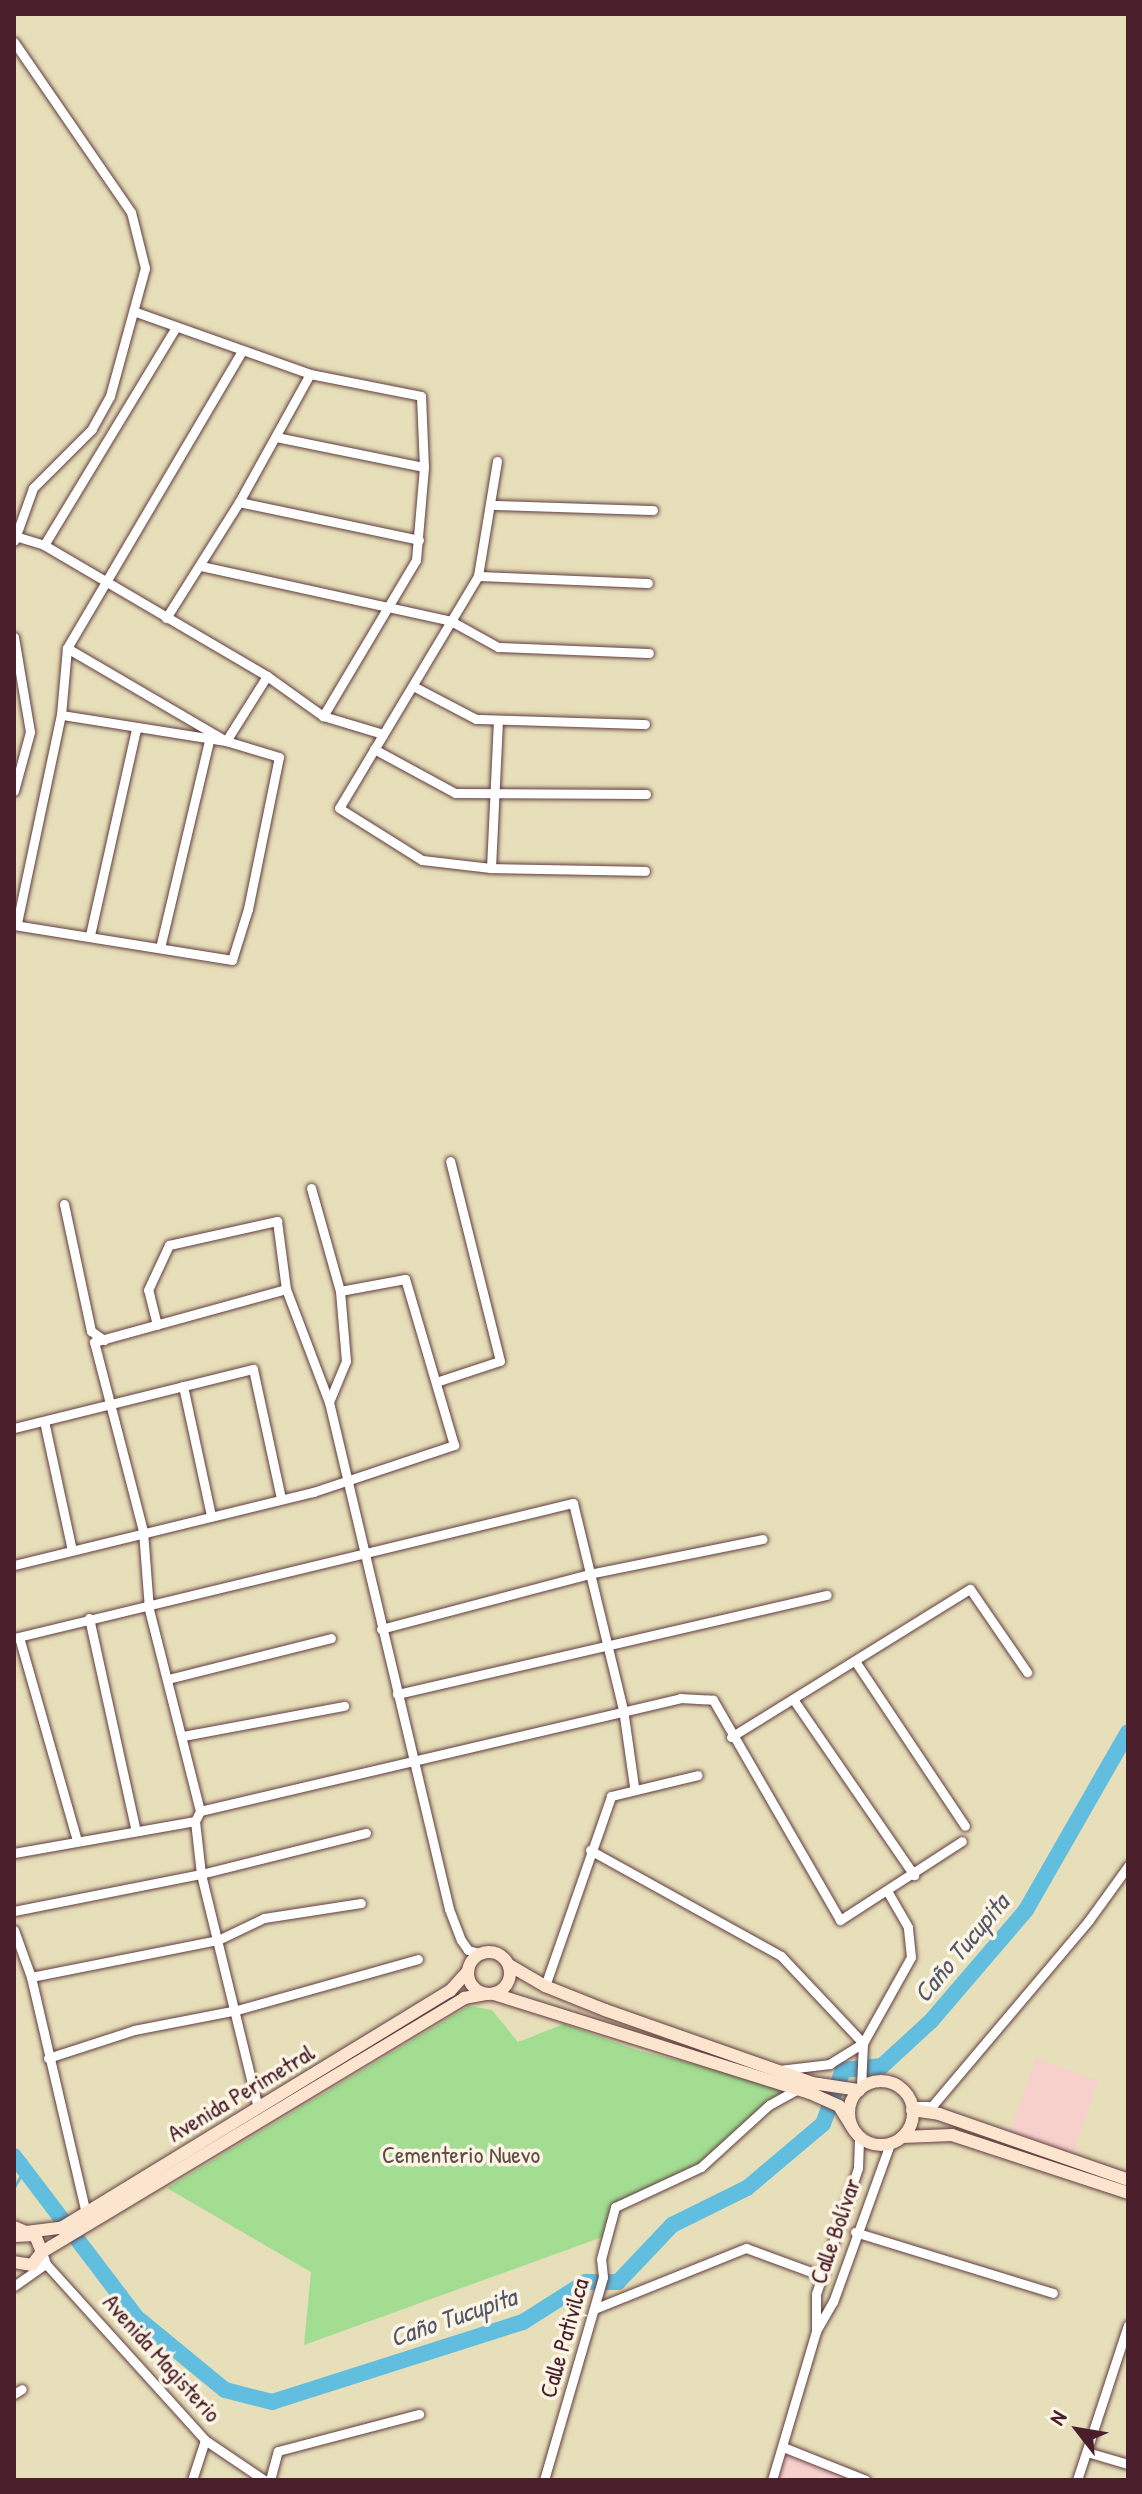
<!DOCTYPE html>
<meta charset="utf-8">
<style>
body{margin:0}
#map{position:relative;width:1142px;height:2494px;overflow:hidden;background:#e7dfb9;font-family:"Patrick Hand",sans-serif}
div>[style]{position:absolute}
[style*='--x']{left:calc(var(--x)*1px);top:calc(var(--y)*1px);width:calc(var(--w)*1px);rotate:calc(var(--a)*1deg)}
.built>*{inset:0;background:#f7d0cc;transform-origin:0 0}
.green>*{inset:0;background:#a2dd91}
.stream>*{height:3px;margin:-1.5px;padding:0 1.5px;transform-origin:1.5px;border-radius:1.5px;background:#61bedf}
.river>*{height:16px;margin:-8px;padding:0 8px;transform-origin:8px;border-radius:8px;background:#61bedf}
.roads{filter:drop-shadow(0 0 2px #623c40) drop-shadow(0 0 2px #623c40)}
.street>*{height:9px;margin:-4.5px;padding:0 4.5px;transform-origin:4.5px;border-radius:4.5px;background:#fff}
.secondary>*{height:12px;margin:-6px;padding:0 6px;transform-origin:6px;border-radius:6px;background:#fce5cf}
.secondary>.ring{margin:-6px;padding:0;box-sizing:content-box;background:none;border:12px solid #fce5cf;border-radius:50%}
span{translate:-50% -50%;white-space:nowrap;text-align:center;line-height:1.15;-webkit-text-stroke:7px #fcf5e5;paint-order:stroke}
.street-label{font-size:24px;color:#4a1f2b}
.park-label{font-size:24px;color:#604e44}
.water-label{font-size:26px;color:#52576a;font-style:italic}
.frame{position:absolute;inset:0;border:16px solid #4a1f2b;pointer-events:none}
.north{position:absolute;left:1038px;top:2390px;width:80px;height:80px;-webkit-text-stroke:6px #fcf5e5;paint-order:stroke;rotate:301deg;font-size:22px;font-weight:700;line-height:32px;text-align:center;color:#4a1f2b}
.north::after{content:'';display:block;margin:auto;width:28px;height:36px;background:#4a1f2b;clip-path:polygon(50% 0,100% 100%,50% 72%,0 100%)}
</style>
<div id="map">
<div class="built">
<div style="left:1035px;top:2059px;width:67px;height:84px;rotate:19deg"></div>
<div style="clip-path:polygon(783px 2447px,866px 2480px,772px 2480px)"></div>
</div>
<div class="green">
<div style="clip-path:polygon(469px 2006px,492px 2010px,518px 2042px,564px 2024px,640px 2051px,798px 2089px,701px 2167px,615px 2206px,608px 2235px,304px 2345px,311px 2272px,167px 2188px)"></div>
</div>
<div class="stream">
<div style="--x:14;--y:2187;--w:21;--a:-59"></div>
</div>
<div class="river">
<div style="--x:14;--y:2156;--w:202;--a:52.8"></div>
<div style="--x:136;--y:2317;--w:115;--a:39.4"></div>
<div style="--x:225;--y:2390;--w:49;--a:14.3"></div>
<div style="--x:272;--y:2402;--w:263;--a:-17.7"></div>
<div style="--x:523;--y:2322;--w:75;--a:-32.4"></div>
<div style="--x:586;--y:2282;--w:32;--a:0"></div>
<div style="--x:618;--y:2282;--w:79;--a:-46.5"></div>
<div style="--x:672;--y:2225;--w:84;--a:-26.3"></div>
<div style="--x:747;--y:2188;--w:99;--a:-40.1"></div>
<div style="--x:823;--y:2124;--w:58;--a:-69.7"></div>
<div style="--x:843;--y:2070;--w:39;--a:-6"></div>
<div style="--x:882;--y:2066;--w:67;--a:-42.6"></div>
<div style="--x:931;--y:2021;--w:146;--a:-49.4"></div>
<div style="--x:1026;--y:1910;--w:205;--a:-60.2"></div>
</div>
<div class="roads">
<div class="street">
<div style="--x:14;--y:42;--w:206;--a:55.5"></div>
<div style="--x:131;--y:212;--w:58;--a:76"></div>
<div style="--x:145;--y:268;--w:133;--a:105.3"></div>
<div style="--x:110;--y:396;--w:38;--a:119"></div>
<div style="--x:92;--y:429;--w:83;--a:135"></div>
<div style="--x:33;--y:488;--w:56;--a:109.7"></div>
<div style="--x:136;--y:312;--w:185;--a:19.6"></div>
<div style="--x:310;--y:374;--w:113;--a:11.2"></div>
<div style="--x:421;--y:396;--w:71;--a:87.6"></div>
<div style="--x:424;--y:467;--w:93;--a:94.9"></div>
<div style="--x:416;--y:560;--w:182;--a:120.8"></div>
<div style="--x:276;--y:437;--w:151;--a:11.5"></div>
<div style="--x:497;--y:461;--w:117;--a:99.4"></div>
<div style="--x:478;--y:576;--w:270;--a:120.9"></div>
<div style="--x:339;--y:808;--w:98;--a:32.1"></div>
<div style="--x:422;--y:860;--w:69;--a:6.6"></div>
<div style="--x:491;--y:868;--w:154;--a:1.1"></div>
<div style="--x:239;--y:502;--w:184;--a:11.9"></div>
<div style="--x:493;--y:505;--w:160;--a:1.8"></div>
<div style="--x:15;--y:536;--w:30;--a:17"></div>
<div style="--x:44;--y:545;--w:259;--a:30.4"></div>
<div style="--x:267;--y:676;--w:69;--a:35.5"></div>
<div style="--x:323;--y:716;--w:63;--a:16.7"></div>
<div style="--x:44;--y:545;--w:255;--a:-58.8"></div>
<div style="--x:201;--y:566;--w:256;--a:12.4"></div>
<div style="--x:451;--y:621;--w:54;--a:29"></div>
<div style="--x:498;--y:647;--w:151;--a:2.3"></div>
<div style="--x:478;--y:576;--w:170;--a:2.4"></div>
<div style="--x:166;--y:618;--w:137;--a:-57.8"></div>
<div style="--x:239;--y:502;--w:146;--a:-61"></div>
<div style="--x:14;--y:637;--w:96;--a:80.4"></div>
<div style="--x:30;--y:732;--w:61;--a:105.2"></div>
<div style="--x:67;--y:648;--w:184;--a:30.3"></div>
<div style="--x:226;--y:741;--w:77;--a:-57.8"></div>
<div style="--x:413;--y:686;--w:71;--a:27.6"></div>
<div style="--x:476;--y:719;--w:169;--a:1.7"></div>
<div style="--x:374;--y:749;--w:92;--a:28.5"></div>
<div style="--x:455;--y:793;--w:191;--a:0.3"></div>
<div style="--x:491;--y:868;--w:148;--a:-87.3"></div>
<div style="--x:17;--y:923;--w:213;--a:-78.1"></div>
<div style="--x:61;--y:715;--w:67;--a:-84.9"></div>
<div style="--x:67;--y:648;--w:345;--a:-59.5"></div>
<div style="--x:14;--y:925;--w:221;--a:9.1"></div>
<div style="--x:232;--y:960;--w:53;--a:-72.6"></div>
<div style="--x:248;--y:909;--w:155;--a:-78.5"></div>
<div style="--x:279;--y:757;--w:55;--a:-163.2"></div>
<div style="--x:226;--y:741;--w:167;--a:-171"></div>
<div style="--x:90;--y:935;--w:211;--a:-77.4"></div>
<div style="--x:160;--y:948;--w:213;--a:-76.7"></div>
<div style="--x:64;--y:1204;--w:130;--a:78"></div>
<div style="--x:91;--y:1331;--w:16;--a:35"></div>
<div style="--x:157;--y:1325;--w:36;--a:-104"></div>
<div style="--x:148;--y:1290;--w:50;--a:-65"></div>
<div style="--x:169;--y:1245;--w:111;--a:-12.5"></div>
<div style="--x:277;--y:1221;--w:69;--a:82.5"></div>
<div style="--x:436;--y:1382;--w:67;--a:-18.2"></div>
<div style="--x:500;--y:1361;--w:206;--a:-104"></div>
<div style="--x:183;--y:1386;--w:133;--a:77.8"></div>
<div style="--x:329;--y:1402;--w:521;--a:76.68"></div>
<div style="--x:449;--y:1909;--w:33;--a:69"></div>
<div style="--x:461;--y:1940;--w:12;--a:55"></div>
<div style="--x:468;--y:1950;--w:15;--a:16"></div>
<div style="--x:44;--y:1421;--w:132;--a:77.8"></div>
<div style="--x:14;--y:1428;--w:246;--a:-13.9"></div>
<div style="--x:253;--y:1369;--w:133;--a:77.8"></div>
<div style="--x:14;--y:1565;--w:308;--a:-13.7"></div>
<div style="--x:313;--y:1492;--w:149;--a:-18.4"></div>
<div style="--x:454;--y:1445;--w:173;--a:-106.4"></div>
<div style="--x:405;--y:1279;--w:66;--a:169.5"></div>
<div style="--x:89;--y:1618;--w:218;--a:77.6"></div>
<div style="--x:381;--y:1629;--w:215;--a:-14.8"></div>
<div style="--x:589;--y:1574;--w:177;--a:-11.4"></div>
<div style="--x:19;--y:1637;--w:212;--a:74.1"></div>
<div style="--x:14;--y:1638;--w:575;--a:-13.58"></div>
<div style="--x:573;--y:1503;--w:212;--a:76.4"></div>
<div style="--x:623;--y:1709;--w:78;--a:81.9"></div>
<div style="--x:855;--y:1661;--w:198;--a:56.3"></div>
<div style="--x:168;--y:1679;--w:168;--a:-14.1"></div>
<div style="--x:397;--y:1694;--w:441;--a:-13"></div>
<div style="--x:793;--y:1699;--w:214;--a:55.5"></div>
<div style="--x:183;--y:1736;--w:164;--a:-10.6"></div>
<div style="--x:731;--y:1737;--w:281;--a:-31.8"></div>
<div style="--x:970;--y:1589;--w:101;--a:55.5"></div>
<div style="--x:200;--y:1811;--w:493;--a:-13.2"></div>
<div style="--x:680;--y:1698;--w:33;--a:3"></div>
<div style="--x:713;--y:1700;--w:254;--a:60"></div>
<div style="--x:840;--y:1920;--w:145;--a:-32.9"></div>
<div style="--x:590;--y:1850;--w:218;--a:29"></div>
<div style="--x:781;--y:1956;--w:120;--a:46.7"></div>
<div style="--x:863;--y:2043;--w:39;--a:148"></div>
<div style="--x:830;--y:2064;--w:51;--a:173.3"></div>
<div style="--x:14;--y:1853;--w:184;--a:-10"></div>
<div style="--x:14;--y:1911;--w:191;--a:-11.2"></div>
<div style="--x:201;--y:1874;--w:170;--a:-14"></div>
<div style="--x:14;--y:1930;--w:50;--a:70.1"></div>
<div style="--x:31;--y:1977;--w:242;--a:76.9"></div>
<div style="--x:31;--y:1977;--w:191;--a:-11.2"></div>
<div style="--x:218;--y:1940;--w:51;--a:-25.6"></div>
<div style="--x:264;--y:1918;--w:98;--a:-8.8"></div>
<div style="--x:545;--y:1986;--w:201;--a:-70.8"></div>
<div style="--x:611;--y:1796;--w:89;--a:-13.6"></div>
<div style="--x:48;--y:2058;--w:90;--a:-18"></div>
<div style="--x:134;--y:2030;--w:105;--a:-11"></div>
<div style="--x:237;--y:2010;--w:188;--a:-15.7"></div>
<div style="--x:861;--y:2088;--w:45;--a:-87.5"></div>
<div style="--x:863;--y:2043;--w:98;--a:-60.8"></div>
<div style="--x:911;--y:1957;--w:30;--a:-96"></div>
<div style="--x:908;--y:1927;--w:39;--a:-120"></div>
<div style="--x:913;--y:2106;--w:19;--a:0"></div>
<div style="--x:932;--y:2106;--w:243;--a:-49.8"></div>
<div style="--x:1089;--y:1920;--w:67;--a:-54.2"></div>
<div style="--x:258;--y:2108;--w:241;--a:-103.7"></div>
<div style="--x:201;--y:1874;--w:53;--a:-96.5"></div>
<div style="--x:195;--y:1821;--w:11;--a:-63"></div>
<div style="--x:200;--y:1811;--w:208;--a:-104.2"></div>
<div style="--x:149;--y:1609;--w:78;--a:-94.4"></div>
<div style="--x:143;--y:1531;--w:195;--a:-104.5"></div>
<div style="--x:94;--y:1342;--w:199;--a:-15.4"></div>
<div style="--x:286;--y:1289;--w:121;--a:69.2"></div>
<div style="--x:329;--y:1402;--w:44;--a:-67.5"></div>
<div style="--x:346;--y:1361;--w:70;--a:-94.9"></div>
<div style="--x:340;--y:1291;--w:107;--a:-105.7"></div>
<div style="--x:855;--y:2232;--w:207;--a:17.1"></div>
<div style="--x:42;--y:2252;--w:13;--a:72"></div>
<div style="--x:46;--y:2264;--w:237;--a:47.9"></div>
<div style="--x:205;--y:2440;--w:71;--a:34.1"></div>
<div style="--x:14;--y:2286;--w:39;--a:-35"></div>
<div style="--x:594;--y:2309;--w:164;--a:-21.9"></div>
<div style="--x:746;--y:2248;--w:81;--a:20.2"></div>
<div style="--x:816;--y:2328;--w:34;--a:-90"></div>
<div style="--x:816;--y:2294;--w:133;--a:-71.6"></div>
<div style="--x:858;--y:2168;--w:31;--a:-88"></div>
<div style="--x:14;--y:2394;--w:9;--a:-32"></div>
<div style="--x:783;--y:2447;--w:89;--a:21.7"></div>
<div style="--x:1087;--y:2452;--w:43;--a:16.3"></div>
<div style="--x:192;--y:2480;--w:42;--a:-72"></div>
<div style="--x:270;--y:2480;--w:30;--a:-75"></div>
<div style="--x:278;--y:2451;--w:146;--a:-14.7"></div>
<div style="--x:544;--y:2480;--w:211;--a:-73.8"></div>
<div style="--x:603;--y:2277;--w:18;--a:-96"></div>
<div style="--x:601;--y:2259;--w:54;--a:-74.9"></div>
<div style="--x:615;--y:2207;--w:95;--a:-24.9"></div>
<div style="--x:701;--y:2167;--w:92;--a:-42.4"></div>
<div style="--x:769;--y:2105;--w:33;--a:-29"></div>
<div style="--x:772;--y:2480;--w:155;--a:-73.5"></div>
<div style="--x:816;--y:2331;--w:34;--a:-60"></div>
<div style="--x:833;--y:2302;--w:168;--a:-70.2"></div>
<div style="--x:1077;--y:2480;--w:163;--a:-71.8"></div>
</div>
<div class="secondary">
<div class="ring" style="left:468px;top:1952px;width:30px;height:30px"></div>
<div style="--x:509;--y:1965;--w:42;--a:30.3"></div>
<div style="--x:545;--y:1986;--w:65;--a:21.8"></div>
<div style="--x:605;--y:2010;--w:219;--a:19.4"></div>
<div style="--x:812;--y:2083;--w:48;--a:8.5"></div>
<div style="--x:494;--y:1994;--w:331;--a:17.4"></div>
<div style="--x:810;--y:2093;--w:32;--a:24"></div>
<div style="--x:839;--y:2106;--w:25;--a:58"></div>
<div class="ring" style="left:849px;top:2081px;width:52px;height:52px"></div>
<div style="--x:912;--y:2110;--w:27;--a:8"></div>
<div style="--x:939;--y:2114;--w:200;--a:19.2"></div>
<div style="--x:902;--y:2137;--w:50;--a:-2.3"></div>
<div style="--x:952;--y:2135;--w:185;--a:18.2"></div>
<div style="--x:14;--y:2227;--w:13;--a:23"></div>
<div style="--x:26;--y:2232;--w:35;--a:-7"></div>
<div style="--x:61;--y:2228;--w:456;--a:-31.4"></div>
<div style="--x:450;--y:1991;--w:27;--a:-48"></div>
<div style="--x:14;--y:2236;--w:21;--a:-3"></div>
<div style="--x:35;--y:2235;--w:18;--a:68"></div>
<div style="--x:42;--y:2252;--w:16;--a:128"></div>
<div style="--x:32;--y:2265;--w:18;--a:-171"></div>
<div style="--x:42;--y:2252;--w:493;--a:-31"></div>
<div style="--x:464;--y:1998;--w:22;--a:-10"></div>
</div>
</div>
<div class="street-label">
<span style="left:241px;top:2093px;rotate:-31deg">Avenida Perimetral</span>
<span style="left:835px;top:2231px;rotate:-71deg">Calle Bolívar</span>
<span style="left:564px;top:2338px;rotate:-74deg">Calle Pativilca</span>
<span style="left:162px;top:2358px;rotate:48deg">Avenida Magisterio</span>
</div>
<div class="park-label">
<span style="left:461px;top:2155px">Cementerio Nuevo</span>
</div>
<div class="water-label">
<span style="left:961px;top:1948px;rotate:-50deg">Caño Tucupita</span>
<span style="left:453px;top:2317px;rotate:-19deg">Caño Tucupita</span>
</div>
<div class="frame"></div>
<div class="north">N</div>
</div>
